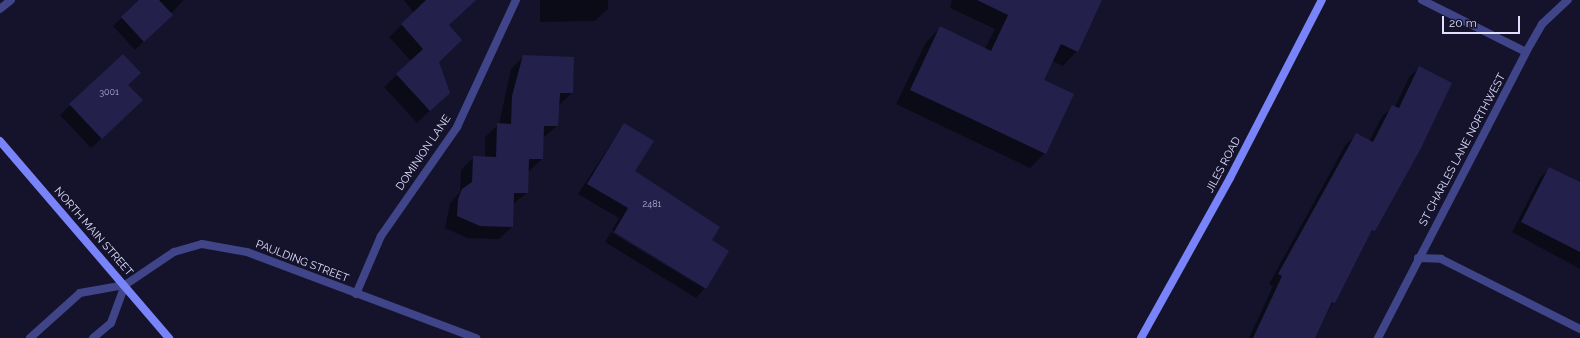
<!DOCTYPE html>
<style>
body{margin:0}
#map{position:relative;width:1580px;height:338px;overflow:hidden;background:#15132c;font-family:Raleway,sans-serif}
div>[style]{position:absolute}
[style*='--x']{left:calc(var(--x)*1px);top:calc(var(--y)*1px);width:calc(var(--w)*1px);rotate:calc(var(--a)*1deg)}
.shadow>*{inset:0;background:#0007}
.building>*{inset:0;background:#24204c}
.street>*{height:8px;margin:-4px;padding:0 4px;transform-origin:4px;border-radius:4px;background:#404589}
.secondary>*{height:8px;margin:-4px;padding:0 4px;transform-origin:4px;border-radius:4px;background:#7a84fa}
span{translate:-50% -50%;white-space:nowrap;text-align:center;line-height:1.15;-webkit-text-stroke:3.5px #15132c;paint-order:stroke}
.number-label{font-size:9px;color:#b0afd2}
.number-label span{-webkit-text-stroke-width:0}
.street-label{font-size:11px;color:#dfdffe}
.scale{position:absolute;left:1442px;top:16px;width:78px;height:18px;box-sizing:border-box;border:2px solid #dfdffe;border-top:0;padding-left:5px;font-size:12px;line-height:14px;white-space:nowrap;color:#dfdffe;-webkit-text-stroke:3px #15132c;paint-order:stroke}
</style>
<div id="map">
<div class="shadow">
<div style="clip-path:polygon(140px 0,184px 0,135px 50px,113px 26px)"></div>
<div style="clip-path:polygon(404px 0,469px 0,448px 26px,438px 62px,449px 92px,417px 123px,384px 87px,411px 61px,389px 37px,414px 13px)"></div>
<div style="clip-path:polygon(540px 0,608px 0,608px 9px,595px 21px,540px 22px)"></div>
<div style="clip-path:polygon(952px 0,1101px 0,1077px 51px,1063px 66px,1052px 61px,1043px 81px,1045px 153px,1030px 168px,896px 104px,926px 42px,940px 28px,985px 49px,995px 29px,950px 8px)"></div>
<div style="clip-path:polygon(123px 55px,132px 110px,91px 148px,60px 115px)"></div>
<div style="clip-path:polygon(524px 56px,573px 58px,572px 93px,558px 106px,557px 126px,543px 138px,542px 159px,528px 172px,527px 193px,512px 205px,512px 227px,499px 239px,467px 238px,445px 228px,450px 203px,460px 192px,461px 170px,474px 157px,485px 158px,485px 137px,499px 124px,511px 69px)"></div>
<div style="clip-path:polygon(1419px 68px,1451px 83px,1314px 338px,1249px 338px,1273px 286px,1269px 284px,1346px 144px,1356px 135px,1369px 141px,1383px 115px,1395px 107px,1409px 77px)"></div>
<div style="clip-path:polygon(624px 124px,634px 172px,711px 240px,705px 288px,696px 298px,605px 242px,611px 232px,704px 289px,612px 230px,619px 218px,578px 194px)"></div>
<div style="clip-path:polygon(1550px 168px,1580px 183px,1580px 269px,1512px 232px,1540px 178px)"></div>
</div>
<div class="building">
<div style="clip-path:polygon(139px 0,159px 0,173px 15px,144px 42px,121px 17px)"></div>
<div style="clip-path:polygon(426px 0,476px 0,449px 25px,462px 40px,439px 62px,450px 93px,430px 111px,396px 74px,423px 49px,401px 24px)"></div>
<div style="clip-path:polygon(977px 0,1102px 0,1078px 52px,1061px 44px,1044px 80px,1074px 94px,1046px 154px,910px 90px,940px 26px,991px 51px,1008px 15px)"></div>
<div style="clip-path:polygon(123px 54px,141px 73px,128px 85px,143px 100px,102px 139px,69px 104px)"></div>
<div style="clip-path:polygon(523px 55px,574px 57px,573px 93px,560px 93px,558px 126px,544px 126px,543px 159px,529px 159px,528px 193px,514px 193px,513px 227px,480px 226px,457px 216px,458px 199px,462px 189px,472px 182px,473px 156px,496px 157px,497px 123px,511px 124px,512px 96px)"></div>
<div style="clip-path:polygon(1419px 66px,1452px 83px,1420px 150px,1375px 231px,1372px 230px,1335px 303px,1332px 302px,1315px 338px,1253px 338px,1282px 276px,1278px 274px,1356px 133px,1373px 142px,1392px 105px,1399px 108px)"></div>
<div style="clip-path:polygon(624px 123px,654px 141px,635px 171px,720px 227px,712px 240px,729px 251px,706px 289px,614px 232px,628px 208px,587px 184px)"></div>
<div style="clip-path:polygon(1549px 167px,1580px 182px,1580px 252px,1521px 222px)"></div>
</div>
<div class="street">
<div style="--x:1422;--y:0;--w:116;--a:26.6"></div>
<div style="--x:0;--y:9;--w:14;--a:-39"></div>
<div style="--x:1418;--y:258;--w:23;--a:2"></div>
<div style="--x:1441;--y:259;--w:156;--a:26.7"></div>
<div style="--x:356;--y:294;--w:63;--a:-66.7"></div>
<div style="--x:381;--y:236;--w:133;--a:-55.1"></div>
<div style="--x:457;--y:127;--w:140;--a:-65.1"></div>
<div style="--x:30;--y:338;--w:67;--a:-42"></div>
<div style="--x:80;--y:293;--w:46;--a:-10.1"></div>
<div style="--x:125;--y:285;--w:59;--a:-34"></div>
<div style="--x:174;--y:252;--w:29;--a:-16"></div>
<div style="--x:202;--y:244;--w:46;--a:10.1"></div>
<div style="--x:247;--y:252;--w:245;--a:20.6"></div>
<div style="--x:93;--y:338;--w:23;--a:-40"></div>
<div style="--x:111;--y:323;--w:40;--a:-69.8"></div>
<div style="--x:1378;--y:338;--w:322;--a:-62.6"></div>
<div style="--x:1526;--y:52;--w:32;--a:-60"></div>
<div style="--x:1542;--y:24;--w:35;--a:-43"></div>
</div>
<div class="secondary">
<div style="--x:0;--y:141;--w:260;--a:49.4"></div>
<div style="--x:1141;--y:338;--w:183;--a:-60.9"></div>
<div style="--x:1230;--y:178;--w:200;--a:-62.7"></div>
</div>
<div class="number-label">
<span style="left:109px;top:92px">3001</span>
<span style="left:652px;top:204px">2481</span>
</div>
<div class="street-label">
<span style="left:1463px;top:150px;rotate:-62deg">ST CHARLES LANE NORTHWEST</span>
<span style="left:424px;top:153px;rotate:-56deg">DOMINION LANE</span>
<span style="left:1224px;top:165px;rotate:-62deg">JILES ROAD</span>
<span style="left:93px;top:232px;rotate:49deg">NORTH MAIN STREET</span>
<span style="left:302px;top:262px;rotate:21deg">PAULDING STREET</span>
</div>
<div class="scale">20 m</div>
</div>
